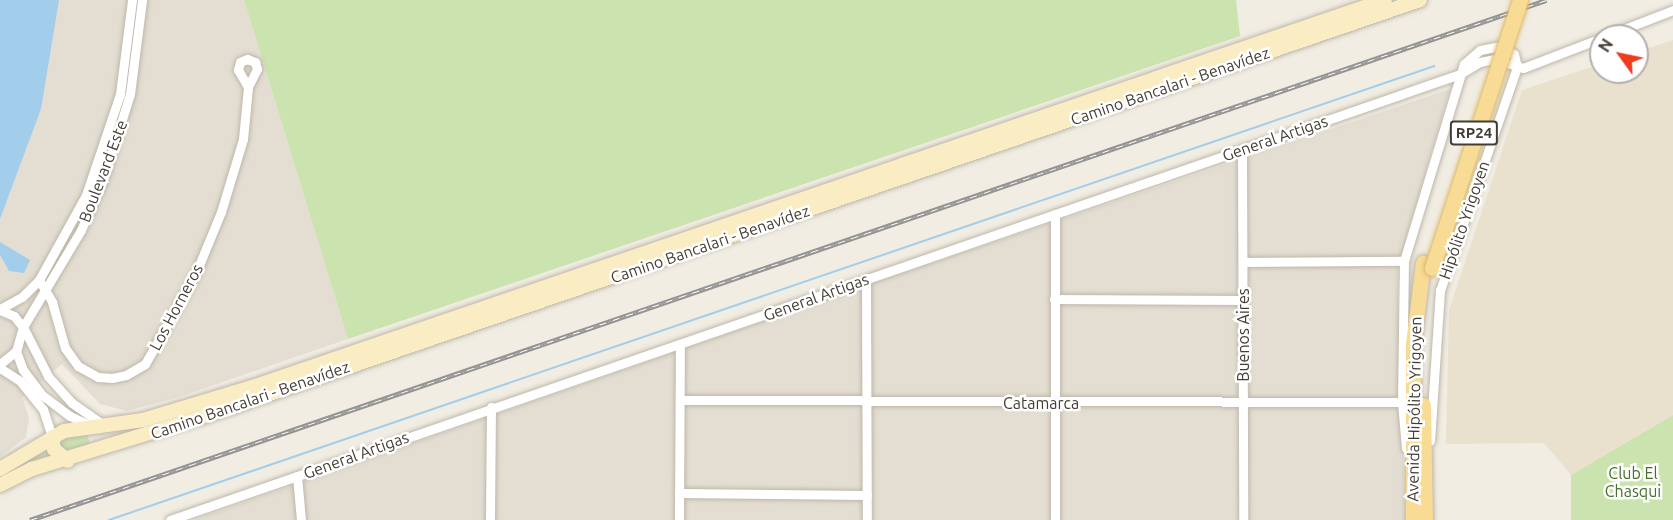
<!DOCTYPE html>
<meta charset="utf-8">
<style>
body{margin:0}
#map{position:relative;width:1673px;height:520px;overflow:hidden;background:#f1ede3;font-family:Ubuntu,sans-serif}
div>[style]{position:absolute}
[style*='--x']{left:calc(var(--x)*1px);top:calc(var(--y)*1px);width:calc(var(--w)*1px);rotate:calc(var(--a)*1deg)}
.residential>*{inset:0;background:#e4ded2}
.education>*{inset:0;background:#e9e1ce}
.green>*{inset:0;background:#cbe3ae}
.water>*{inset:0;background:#a2ceeb}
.stream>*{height:2px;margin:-1px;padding:0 1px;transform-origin:1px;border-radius:1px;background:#a2ceeb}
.roads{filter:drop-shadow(0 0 2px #beb7aa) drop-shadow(0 0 2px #beb7aa)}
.street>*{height:9px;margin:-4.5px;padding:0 4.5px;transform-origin:4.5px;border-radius:4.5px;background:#fff}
.secondary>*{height:14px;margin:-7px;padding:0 7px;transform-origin:7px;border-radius:7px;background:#fbedc3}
.primary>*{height:15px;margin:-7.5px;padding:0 7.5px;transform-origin:7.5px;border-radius:7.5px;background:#f8db95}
.rail>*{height:4.5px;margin-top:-2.25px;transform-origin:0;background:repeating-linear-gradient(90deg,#fff 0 7px,#939393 0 14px);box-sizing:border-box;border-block:2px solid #939393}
.bridges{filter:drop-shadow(0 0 2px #dcb866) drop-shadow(0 0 2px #dcb866)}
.primary-bridge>*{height:15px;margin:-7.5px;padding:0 7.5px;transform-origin:7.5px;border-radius:7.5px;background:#f8db95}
span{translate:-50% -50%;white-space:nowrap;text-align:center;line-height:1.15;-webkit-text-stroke:5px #fff;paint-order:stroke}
.shield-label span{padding:2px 4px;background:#fff;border:2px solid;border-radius:4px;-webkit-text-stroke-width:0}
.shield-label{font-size:15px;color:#423c34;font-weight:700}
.street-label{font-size:16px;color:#423c34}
.park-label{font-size:16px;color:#46702b}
.north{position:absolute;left:1589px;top:24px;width:60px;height:60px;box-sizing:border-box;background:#fff;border:2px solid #b3b1ae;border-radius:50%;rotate:303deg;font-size:16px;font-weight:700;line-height:24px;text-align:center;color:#423c34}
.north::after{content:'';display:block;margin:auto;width:21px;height:27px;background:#ed3c1e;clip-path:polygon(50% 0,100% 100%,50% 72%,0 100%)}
</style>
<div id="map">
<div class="residential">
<div style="clip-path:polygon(0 0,244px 0,348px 339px,176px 398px,127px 411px,100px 404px,62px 364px,22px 397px,29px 418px,26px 437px,0 457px)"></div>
<div style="clip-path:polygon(1450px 89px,1397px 269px,1405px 520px,194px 520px,876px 282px)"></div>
</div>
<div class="education">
<div style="clip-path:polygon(1673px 40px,1673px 415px,1571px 475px,1544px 443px,1446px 444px,1449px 310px,1522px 90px,1601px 64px,1601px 72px,1637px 72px,1637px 52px)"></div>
</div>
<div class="green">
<div style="clip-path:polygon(244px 0,1236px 0,1240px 36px,348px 339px)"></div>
<div style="clip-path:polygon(1673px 415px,1673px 520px,1571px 520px,1571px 475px)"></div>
<div style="clip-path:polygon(87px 433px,90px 445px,63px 451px,59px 444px,64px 437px)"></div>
<div style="clip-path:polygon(45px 445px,53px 457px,0 480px,0 474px)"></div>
</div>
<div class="water">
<div style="clip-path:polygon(0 0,59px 0,41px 109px,0 219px)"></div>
<div style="clip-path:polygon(0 242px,30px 260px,24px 273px,9px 271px,0 255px)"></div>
</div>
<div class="stream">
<div style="--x:109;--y:520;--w:1401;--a:-18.91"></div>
</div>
<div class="roads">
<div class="street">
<div style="--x:1606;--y:36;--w:72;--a:-21.2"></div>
<div style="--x:247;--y:59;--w:9;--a:21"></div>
<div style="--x:255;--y:62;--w:7;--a:74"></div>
<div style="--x:257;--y:69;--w:20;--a:117"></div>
<div style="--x:248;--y:87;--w:20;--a:-120"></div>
<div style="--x:238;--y:70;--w:8;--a:-76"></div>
<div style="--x:240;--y:62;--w:8;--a:-23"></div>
<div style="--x:1242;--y:149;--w:371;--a:89.8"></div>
<div style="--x:1243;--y:262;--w:161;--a:-0.4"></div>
<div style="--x:866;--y:279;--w:241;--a:89.8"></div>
<div style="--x:39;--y:280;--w:26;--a:59"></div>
<div style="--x:52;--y:302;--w:48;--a:74.2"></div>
<div style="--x:65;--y:348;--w:22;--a:54"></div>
<div style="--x:78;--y:366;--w:23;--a:29"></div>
<div style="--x:98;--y:377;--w:14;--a:4"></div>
<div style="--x:112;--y:378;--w:14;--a:-12"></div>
<div style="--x:126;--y:375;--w:22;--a:-30"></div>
<div style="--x:145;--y:364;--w:102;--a:-60.7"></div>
<div style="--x:195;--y:275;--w:68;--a:-67.6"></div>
<div style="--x:221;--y:212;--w:76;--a:-73.2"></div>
<div style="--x:243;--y:139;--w:52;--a:-84.5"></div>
<div style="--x:1054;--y:299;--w:189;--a:0.3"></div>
<div style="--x:0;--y:309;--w:25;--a:-29"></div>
<div style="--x:22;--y:297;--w:24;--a:-45"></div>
<div style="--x:39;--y:280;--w:97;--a:-61.1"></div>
<div style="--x:86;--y:195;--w:107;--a:-71.4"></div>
<div style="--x:120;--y:94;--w:95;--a:-82.7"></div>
<div style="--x:0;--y:310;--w:15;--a:23"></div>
<div style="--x:14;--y:316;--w:14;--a:51"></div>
<div style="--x:23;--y:327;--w:25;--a:106"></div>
<div style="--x:16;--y:351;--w:21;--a:141"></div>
<div style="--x:16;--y:351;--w:20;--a:70"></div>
<div style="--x:23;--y:370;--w:31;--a:53"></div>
<div style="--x:42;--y:395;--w:35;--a:37"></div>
<div style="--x:70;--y:416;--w:23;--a:25"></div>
<div style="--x:0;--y:368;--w:24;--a:33"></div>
<div style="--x:20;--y:381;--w:36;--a:51"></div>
<div style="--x:43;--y:409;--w:29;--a:72"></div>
<div style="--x:681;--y:400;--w:721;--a:0.16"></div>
<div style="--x:102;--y:424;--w:37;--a:-145"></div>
<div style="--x:72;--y:403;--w:36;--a:-132"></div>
<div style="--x:48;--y:376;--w:55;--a:-117"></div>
<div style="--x:23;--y:327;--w:113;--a:-59.1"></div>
<div style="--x:81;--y:230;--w:55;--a:-66.3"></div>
<div style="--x:103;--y:180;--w:90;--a:-72.6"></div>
<div style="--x:130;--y:94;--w:95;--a:-82.7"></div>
<div style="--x:1406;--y:448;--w:46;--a:-95"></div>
<div style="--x:1402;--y:402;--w:141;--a:-89.2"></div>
<div style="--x:1404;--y:261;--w:206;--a:-73.1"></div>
<div style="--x:1464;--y:64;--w:21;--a:-41"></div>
<div style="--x:1480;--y:50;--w:21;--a:-11"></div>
<div style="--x:1501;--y:46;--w:15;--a:32"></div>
<div style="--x:1514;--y:54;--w:13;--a:77"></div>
<div style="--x:1517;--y:67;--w:236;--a:109"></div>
<div style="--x:1440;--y:290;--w:151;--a:93.8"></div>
<div style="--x:297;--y:476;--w:44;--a:84.8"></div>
<div style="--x:679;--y:493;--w:188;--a:0.6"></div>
<div style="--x:170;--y:520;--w:1365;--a:-19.07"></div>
<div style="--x:1460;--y:74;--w:23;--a:-31"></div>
<div style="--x:1480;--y:62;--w:14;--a:-12"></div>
<div style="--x:1494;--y:59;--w:30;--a:17"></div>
<div style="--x:1523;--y:68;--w:84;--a:-21"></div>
<div style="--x:490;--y:520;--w:113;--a:-89.5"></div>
<div style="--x:679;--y:520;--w:174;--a:-89.7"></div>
<div style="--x:1055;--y:520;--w:306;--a:-90"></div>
</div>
<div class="secondary">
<div style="--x:52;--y:437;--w:12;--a:81"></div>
<div style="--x:54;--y:449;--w:18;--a:41"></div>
<div style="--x:0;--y:469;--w:74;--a:-30.7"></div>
<div style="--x:64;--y:431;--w:80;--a:-7.9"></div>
<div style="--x:143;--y:420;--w:114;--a:-16.8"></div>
<div style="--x:252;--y:387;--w:1197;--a:-18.86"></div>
<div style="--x:0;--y:485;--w:36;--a:-27"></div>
<div style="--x:32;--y:469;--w:184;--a:-17.1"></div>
<div style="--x:208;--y:415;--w:1281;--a:-18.9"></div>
</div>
<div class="primary">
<div style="--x:1423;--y:405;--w:115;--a:89"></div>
<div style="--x:1413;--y:520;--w:176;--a:-90"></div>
<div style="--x:1413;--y:344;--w:82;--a:-83"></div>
</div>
</div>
<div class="rail">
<div style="--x:30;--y:520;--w:1603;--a:-18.93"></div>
</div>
<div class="bridges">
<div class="primary-bridge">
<div style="--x:1432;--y:268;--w:282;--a:-71.8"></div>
</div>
</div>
<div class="shield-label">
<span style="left:1474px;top:133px">RP24</span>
</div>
<div class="street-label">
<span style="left:1170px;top:86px;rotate:-19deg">Camino Bancalari - Benavídez</span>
<span style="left:1275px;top:138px;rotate:-19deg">General Artigas</span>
<span style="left:103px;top:171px;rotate:-69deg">Boulevard Este</span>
<span style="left:1464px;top:220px;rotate:-71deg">Hipólito Yrigoyen</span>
<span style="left:710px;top:244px;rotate:-19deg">Camino Bancalari - Benavídez</span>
<span style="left:816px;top:297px;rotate:-20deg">General Artigas</span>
<span style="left:176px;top:307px;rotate:-62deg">Los Horneros</span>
<span style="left:1243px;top:335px;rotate:-90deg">Buenos Aires</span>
<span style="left:250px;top:400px;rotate:-19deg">Camino Bancalari - Benavídez</span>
<span style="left:1041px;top:403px">Catamarca</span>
<span style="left:1414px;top:409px;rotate:-89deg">Avenida Hipólito Yrigoyen</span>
<span style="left:356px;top:455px;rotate:-20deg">General Artigas</span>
</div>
<div class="park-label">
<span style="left:1633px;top:482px">Club El<br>Chasqui</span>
</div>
<div class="north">N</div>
</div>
